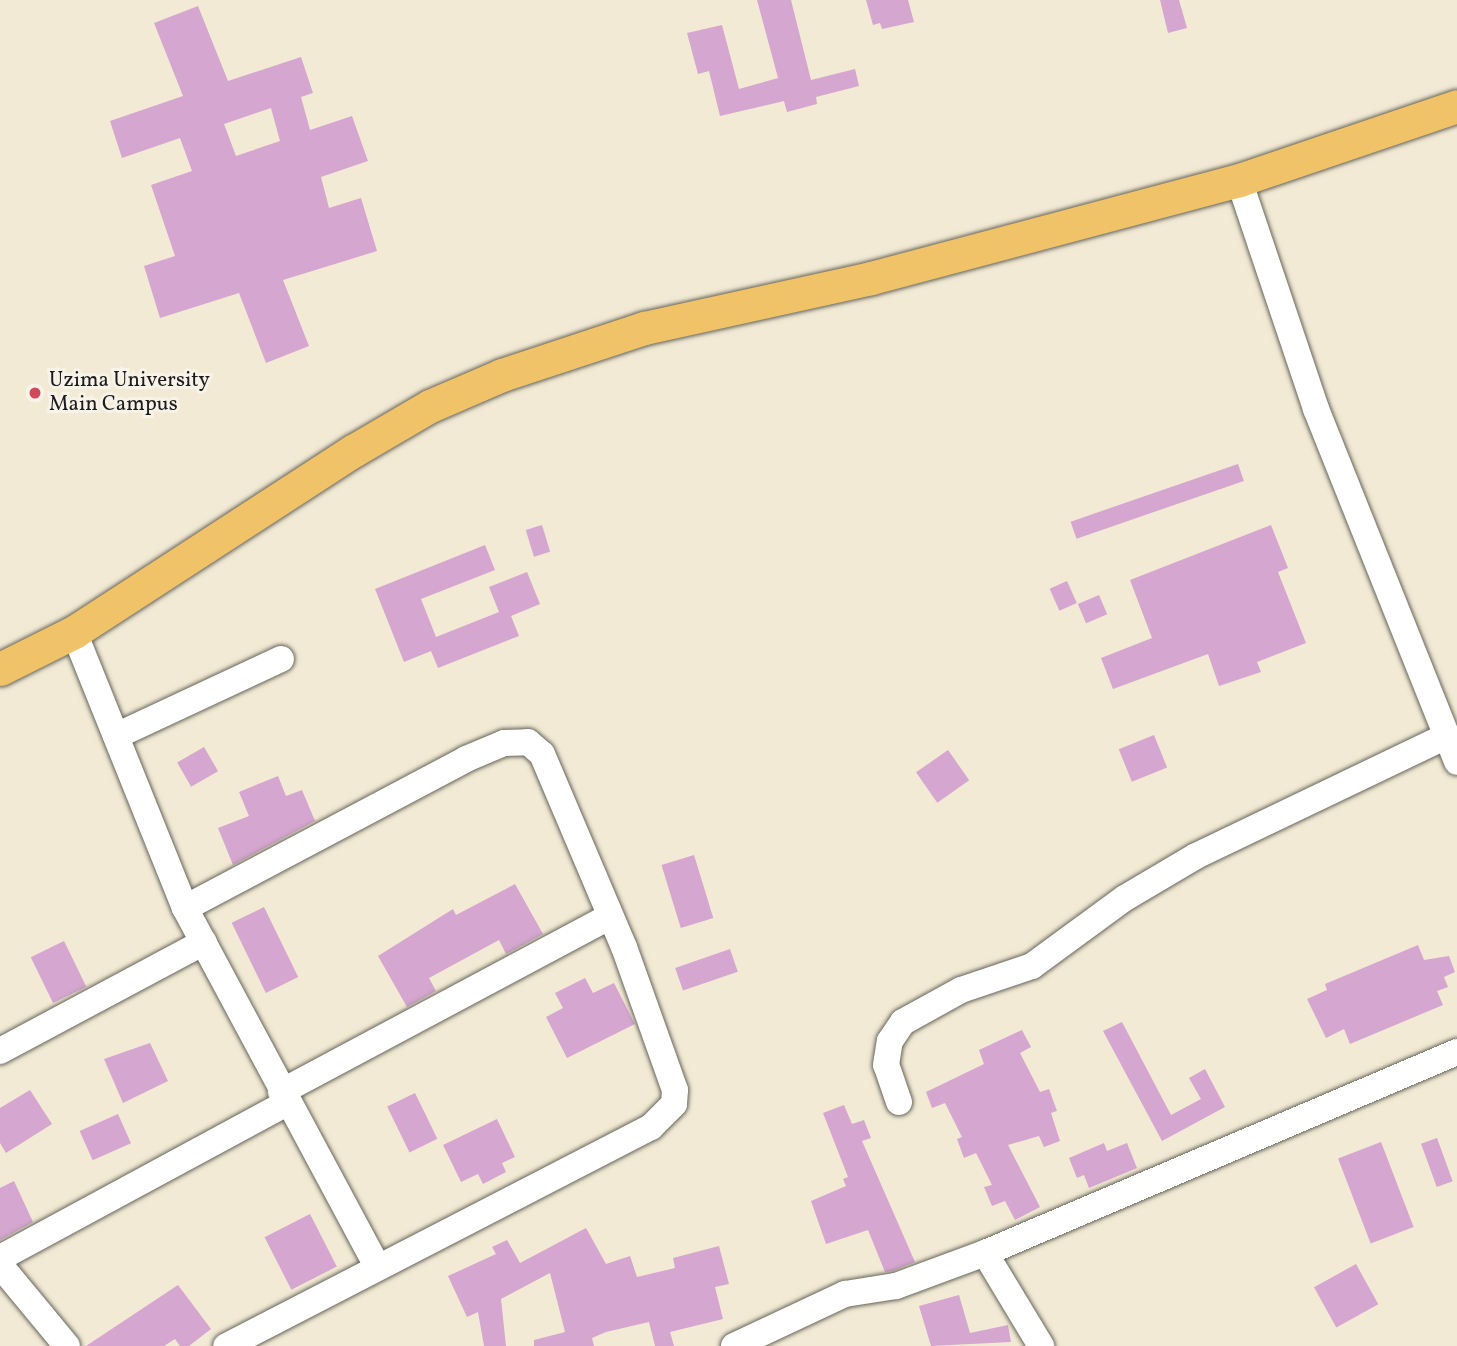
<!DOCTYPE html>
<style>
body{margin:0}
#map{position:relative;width:1457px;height:1346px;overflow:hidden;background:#f2ead4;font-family:Vollkorn,serif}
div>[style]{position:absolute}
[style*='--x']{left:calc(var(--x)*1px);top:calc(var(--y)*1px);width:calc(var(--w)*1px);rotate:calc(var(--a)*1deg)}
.building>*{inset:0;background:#d5a6d0;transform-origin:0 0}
.roads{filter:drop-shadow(0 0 2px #67645c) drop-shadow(0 0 2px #67645c)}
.minor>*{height:26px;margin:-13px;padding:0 13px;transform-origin:13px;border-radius:13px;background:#fff}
.major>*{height:33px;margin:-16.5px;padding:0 16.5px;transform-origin:16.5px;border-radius:16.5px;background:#f0c369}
.dots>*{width:19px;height:19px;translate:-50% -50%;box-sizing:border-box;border:4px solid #f7f3e8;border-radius:50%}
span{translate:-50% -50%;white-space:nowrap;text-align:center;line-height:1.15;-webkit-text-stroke:6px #f7f3e8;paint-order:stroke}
.poi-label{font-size:21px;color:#1c1c1c}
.left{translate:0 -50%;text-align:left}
</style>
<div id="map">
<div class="building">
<div style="clip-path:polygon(757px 0,791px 0,811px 80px,855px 69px,859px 86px,816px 97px,817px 104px,787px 112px,784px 101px,720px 116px,709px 71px,698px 74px,687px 33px,722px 25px,739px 89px,778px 78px)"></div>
<div style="clip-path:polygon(866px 0,908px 0,914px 22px,882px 29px,880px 23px,873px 25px)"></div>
<div style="clip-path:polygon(1160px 0,1179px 0,1187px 28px,1168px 33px)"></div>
<div style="clip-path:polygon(evenodd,198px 6px,228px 81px,301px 57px,313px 93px,301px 97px,310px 130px,352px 116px,368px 161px,321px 177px,329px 208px,361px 198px,377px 251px,283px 280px,309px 346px,266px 363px,239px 293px,160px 318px,144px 266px,175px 256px,151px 185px,192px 171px,180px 138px,122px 158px,110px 121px,183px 96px,154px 23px,198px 6px,271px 108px,280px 141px,236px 156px,224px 124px,271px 108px)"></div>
<div style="left:1238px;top:464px;width:18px;height:177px;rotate:71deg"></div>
<div style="left:542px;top:525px;width:28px;height:17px;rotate:73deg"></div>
<div style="clip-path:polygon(1271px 525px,1288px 568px,1278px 572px,1306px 643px,1257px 662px,1261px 672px,1219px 686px,1208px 654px,1113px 689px,1101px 658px,1152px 638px,1130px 580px)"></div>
<div style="clip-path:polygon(485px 545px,495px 570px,421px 599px,436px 637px,499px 612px,489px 587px,527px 572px,540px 604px,511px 616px,519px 636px,438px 668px,431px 651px,404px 662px,375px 589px)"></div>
<div style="left:1067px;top:581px;width:24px;height:19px;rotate:66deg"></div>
<div style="left:1099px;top:595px;width:21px;height:23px;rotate:67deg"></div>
<div style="left:1154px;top:735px;width:35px;height:38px;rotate:68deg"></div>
<div style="left:204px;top:747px;width:28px;height:31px;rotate:60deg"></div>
<div style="left:948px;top:750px;width:37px;height:39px;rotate:55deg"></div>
<div style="clip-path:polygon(278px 776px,286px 796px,302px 790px,315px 821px,233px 865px,218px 828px,249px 816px,239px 792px)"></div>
<div style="left:694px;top:855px;width:66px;height:34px;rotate:73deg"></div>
<div style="clip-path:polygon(515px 884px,543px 934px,506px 954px,499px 940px,429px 978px,436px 991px,407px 1007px,378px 956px,453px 909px,456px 915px)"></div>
<div style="left:264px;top:907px;width:78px;height:36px;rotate:64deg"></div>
<div style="left:64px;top:941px;width:51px;height:37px;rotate:64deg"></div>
<div style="clip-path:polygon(1418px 945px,1424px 960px,1449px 956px,1455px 972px,1444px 977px,1448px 987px,1437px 991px,1443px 1005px,1350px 1044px,1344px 1029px,1326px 1038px,1307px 999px,1327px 990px,1325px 984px)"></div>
<div style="left:730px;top:949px;width:24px;height:58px;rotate:71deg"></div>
<div style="clip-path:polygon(585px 978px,593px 993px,614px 983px,635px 1024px,567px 1058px,546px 1017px,563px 1008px,555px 993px)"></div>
<div style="clip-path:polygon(1122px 1022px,1171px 1115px,1201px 1099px,1189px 1078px,1205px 1069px,1225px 1107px,1162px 1141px,1103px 1031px)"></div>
<div style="clip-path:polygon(1022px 1030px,1031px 1047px,1020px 1053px,1040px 1092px,1049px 1089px,1057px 1111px,1051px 1113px,1060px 1141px,1044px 1147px,1039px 1136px,1008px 1145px,1040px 1207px,1015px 1220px,1005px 1201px,992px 1206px,984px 1187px,992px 1185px,976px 1153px,964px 1158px,957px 1139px,962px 1137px,945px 1103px,932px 1108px,926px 1092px,984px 1064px,979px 1050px)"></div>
<div style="clip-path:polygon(150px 1043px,168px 1081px,123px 1103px,104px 1059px)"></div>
<div style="clip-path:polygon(30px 1090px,52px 1124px,6px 1153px,0 1143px,0 1108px)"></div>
<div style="left:415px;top:1093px;width:51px;height:31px;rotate:64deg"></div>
<div style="clip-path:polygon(844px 1105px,852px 1124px,864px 1120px,871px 1138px,862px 1141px,915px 1262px,892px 1271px,885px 1272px,868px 1230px,826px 1244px,811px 1201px,846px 1186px,843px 1179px,848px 1177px,823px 1113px)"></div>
<div style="left:118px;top:1114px;width:32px;height:42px;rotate:66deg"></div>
<div style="clip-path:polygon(497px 1119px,515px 1157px,502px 1163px,506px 1172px,483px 1184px,478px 1174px,461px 1182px,443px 1145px)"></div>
<div style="left:1437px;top:1138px;width:46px;height:17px;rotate:70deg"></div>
<div style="left:1381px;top:1142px;width:91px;height:46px;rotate:69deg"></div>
<div style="clip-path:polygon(1104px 1143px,1107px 1151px,1127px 1143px,1137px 1168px,1089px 1188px,1084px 1175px,1077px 1178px,1069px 1158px)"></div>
<div style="clip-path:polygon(14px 1181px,33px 1222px,0 1240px,0 1188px)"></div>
<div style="left:310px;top:1214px;width:59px;height:51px;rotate:63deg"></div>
<div style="clip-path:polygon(586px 1228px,606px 1264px,630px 1256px,637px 1277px,675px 1268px,673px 1258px,719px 1246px,729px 1284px,715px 1287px,723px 1319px,670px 1332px,674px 1346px,655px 1346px,649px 1322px,606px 1332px,592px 1338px,594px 1346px,534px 1346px,534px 1340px,565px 1332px,550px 1273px,501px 1299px,506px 1346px,484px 1346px,478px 1312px,467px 1317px,448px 1276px,496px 1254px,492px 1247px,507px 1240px,520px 1263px)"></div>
<div style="left:1356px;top:1264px;width:46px;height:48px;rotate:61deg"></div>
<div style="clip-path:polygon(178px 1285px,211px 1329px,189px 1346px,180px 1346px,175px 1339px,164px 1346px,86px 1346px)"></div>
<div style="clip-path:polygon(959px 1295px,970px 1333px,1008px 1325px,1011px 1342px,931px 1346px,919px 1306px)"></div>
</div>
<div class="roads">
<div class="minor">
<div style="--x:1239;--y:180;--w:242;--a:71.4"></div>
<div style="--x:1316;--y:409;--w:380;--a:68.2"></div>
<div style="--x:74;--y:632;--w:297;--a:68.1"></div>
<div style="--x:185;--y:908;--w:406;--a:61.8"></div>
<div style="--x:116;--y:736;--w:182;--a:-25"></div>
<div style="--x:185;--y:908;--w:318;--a:-27.9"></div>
<div style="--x:466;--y:759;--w:41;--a:-22.8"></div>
<div style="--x:504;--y:743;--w:24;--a:-2"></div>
<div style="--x:528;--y:742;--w:18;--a:41"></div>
<div style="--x:542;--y:754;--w:210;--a:67"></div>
<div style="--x:624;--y:947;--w:152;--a:70.4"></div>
<div style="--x:675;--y:1090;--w:14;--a:94"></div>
<div style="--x:674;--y:1104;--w:33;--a:135"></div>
<div style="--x:651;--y:1127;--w:478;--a:152.7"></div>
<div style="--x:0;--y:1051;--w:231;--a:-28.1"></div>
<div style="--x:281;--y:1092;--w:373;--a:-28.1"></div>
<div style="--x:899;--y:1102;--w:39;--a:-109"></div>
<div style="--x:886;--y:1065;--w:24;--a:-81"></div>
<div style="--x:890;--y:1041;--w:23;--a:-56"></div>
<div style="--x:903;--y:1022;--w:66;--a:-28.9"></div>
<div style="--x:961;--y:990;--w:75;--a:-18.7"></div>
<div style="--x:1032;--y:966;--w:115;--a:-36.2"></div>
<div style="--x:1125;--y:898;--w:82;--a:-30.6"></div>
<div style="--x:1196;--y:856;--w:278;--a:-25.6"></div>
<div style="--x:985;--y:1253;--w:109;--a:58.9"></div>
<div style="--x:0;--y:1258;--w:326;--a:-28.4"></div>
<div style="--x:0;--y:1265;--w:105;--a:50.4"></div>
<div style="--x:734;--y:1346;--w:123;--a:-25.1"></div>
<div style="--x:845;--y:1294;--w:52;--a:-8.9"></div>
<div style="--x:896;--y:1286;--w:95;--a:-20.3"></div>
<div style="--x:985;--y:1253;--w:513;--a:-23.07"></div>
</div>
<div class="major">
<div style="--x:0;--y:669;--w:83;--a:-26.6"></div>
<div style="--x:74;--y:632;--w:333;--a:-33"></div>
<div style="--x:353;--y:451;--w:89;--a:-30.3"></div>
<div style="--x:430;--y:406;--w:78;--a:-23.3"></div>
<div style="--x:502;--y:375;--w:150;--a:-18.3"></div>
<div style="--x:644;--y:328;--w:232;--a:-12.4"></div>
<div style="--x:871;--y:278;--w:381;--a:-14.9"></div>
<div style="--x:1239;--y:180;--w:230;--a:-18.7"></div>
</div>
</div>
<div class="dots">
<div style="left:35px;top:393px;background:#d1495b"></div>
</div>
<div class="poi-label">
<span class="left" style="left:49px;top:393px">Uzima University<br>Main Campus</span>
</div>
</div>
